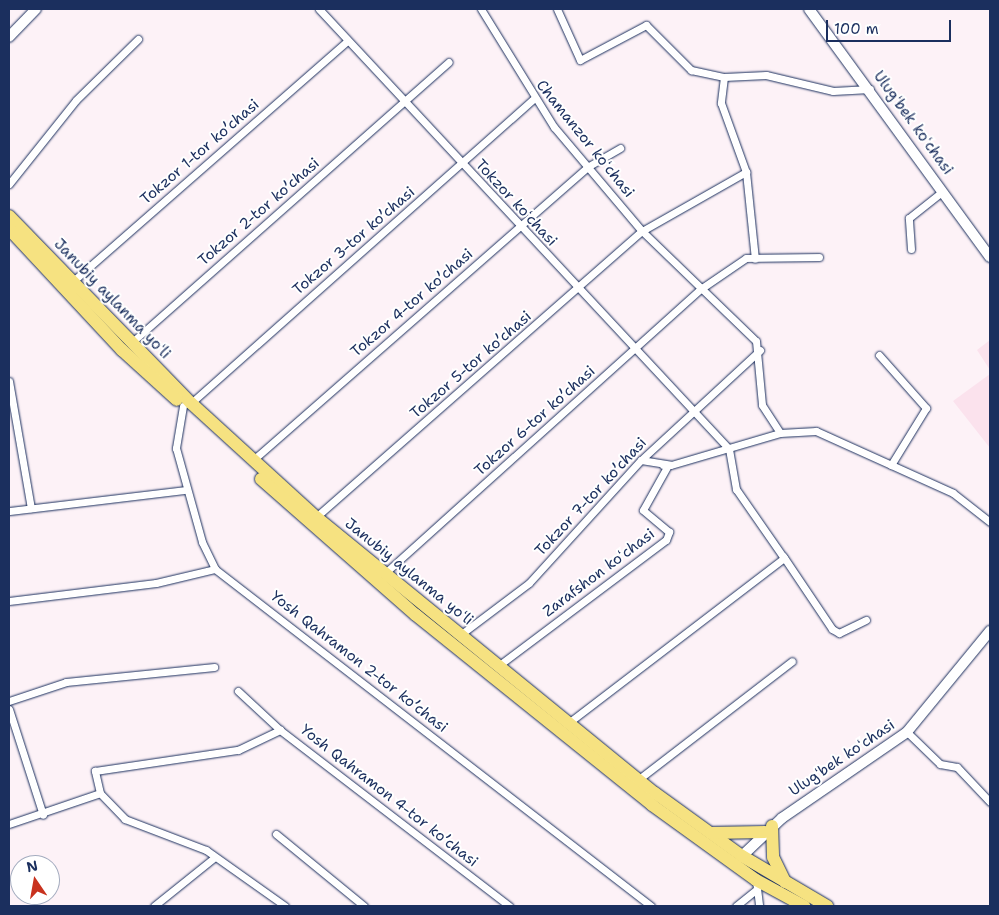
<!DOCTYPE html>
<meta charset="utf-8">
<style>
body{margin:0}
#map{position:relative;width:999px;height:915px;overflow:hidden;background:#fdf2f7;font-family:"Shantell Sans",sans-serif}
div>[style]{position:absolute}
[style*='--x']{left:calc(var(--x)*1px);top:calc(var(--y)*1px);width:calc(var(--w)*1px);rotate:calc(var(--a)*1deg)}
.built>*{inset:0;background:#fbe2ed}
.roads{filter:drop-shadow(0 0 1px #1b2f5e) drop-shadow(0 0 1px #1b2f5e)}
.street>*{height:7px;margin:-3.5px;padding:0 3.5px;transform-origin:3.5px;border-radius:3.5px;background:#fff}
.secondary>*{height:10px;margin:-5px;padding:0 5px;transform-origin:5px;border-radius:5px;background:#fff}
.highway>*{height:12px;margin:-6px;padding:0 6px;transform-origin:6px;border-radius:6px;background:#f6e281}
span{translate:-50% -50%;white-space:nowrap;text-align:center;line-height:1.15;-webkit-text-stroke:4px #fff;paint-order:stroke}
.street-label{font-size:15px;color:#1b2f5e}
.frame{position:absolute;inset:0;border:10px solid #1b2f5e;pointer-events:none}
.north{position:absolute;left:10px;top:855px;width:50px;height:50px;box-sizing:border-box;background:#fff;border:1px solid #a4acbf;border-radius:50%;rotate:348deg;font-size:14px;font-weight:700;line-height:20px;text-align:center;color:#1b2f5e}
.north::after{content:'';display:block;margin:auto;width:18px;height:22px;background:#c8321e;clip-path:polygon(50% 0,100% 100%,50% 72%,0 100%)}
.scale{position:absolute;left:826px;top:20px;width:125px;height:22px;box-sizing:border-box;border:2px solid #1b2f5e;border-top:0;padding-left:6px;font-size:15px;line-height:18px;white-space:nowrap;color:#1b2f5e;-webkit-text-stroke:4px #fff;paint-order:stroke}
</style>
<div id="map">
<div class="built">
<div style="clip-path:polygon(990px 340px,990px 370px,977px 350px)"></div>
<div style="clip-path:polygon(990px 374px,990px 448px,953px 401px)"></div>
</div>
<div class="roads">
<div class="street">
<div style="--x:319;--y:9;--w:601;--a:47.02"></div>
<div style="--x:729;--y:449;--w:41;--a:80.1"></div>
<div style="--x:736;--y:489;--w:84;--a:55.2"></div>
<div style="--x:784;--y:558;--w:272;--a:142.6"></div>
<div style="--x:481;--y:9;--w:139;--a:58.3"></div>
<div style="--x:554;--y:127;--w:136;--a:49.8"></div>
<div style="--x:642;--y:231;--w:158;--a:44"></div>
<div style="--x:756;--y:341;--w:64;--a:84.6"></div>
<div style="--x:762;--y:405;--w:33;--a:57"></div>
<div style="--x:557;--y:9;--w:56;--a:65.7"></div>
<div style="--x:580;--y:60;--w:75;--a:-27.9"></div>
<div style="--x:646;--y:25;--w:64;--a:45"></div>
<div style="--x:691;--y:70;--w:34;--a:12"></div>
<div style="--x:724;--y:77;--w:42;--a:-2.7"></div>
<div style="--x:766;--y:75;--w:69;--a:13.4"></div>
<div style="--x:833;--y:91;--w:37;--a:-3"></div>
<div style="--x:724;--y:77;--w:26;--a:97"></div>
<div style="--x:721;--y:103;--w:73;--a:70.1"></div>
<div style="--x:746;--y:172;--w:87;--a:84.1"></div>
<div style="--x:9;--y:184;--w:107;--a:-51.4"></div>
<div style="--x:76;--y:100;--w:87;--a:-44.5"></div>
<div style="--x:911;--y:249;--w:31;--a:-94"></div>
<div style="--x:909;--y:218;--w:43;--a:-38.5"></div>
<div style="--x:72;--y:282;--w:366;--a:-41.2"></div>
<div style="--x:131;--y:343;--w:424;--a:-41.5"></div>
<div style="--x:879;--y:355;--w:71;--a:48.4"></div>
<div style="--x:926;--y:408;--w:67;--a:121.6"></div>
<div style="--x:9;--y:381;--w:129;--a:80.2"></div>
<div style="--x:191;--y:403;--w:458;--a:-41.6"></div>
<div style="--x:183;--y:406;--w:43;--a:99.5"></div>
<div style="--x:176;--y:448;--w:98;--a:74.5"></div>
<div style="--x:202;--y:542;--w:30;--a:64"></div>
<div style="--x:253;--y:460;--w:446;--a:-41.2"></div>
<div style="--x:589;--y:166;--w:36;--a:-30"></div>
<div style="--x:641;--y:460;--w:30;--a:9"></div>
<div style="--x:671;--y:465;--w:114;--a:-16.4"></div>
<div style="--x:780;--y:433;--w:36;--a:-3"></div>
<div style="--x:816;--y:431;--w:150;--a:24.3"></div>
<div style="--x:953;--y:493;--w:47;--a:38.1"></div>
<div style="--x:9;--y:511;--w:177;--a:-6.8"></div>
<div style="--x:316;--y:517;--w:434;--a:-41.3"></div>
<div style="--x:642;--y:231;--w:120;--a:-29.6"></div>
<div style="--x:783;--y:556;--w:88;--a:56.1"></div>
<div style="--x:832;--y:629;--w:8;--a:30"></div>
<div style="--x:839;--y:633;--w:30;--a:-26"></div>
<div style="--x:385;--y:573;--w:426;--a:-42"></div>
<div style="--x:702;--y:288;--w:53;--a:-34.3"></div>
<div style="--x:746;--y:258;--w:73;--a:-0.8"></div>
<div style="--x:9;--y:601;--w:148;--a:-7"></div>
<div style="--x:156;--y:583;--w:61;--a:-13.3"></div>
<div style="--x:215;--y:569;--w:551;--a:37.7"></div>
<div style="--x:460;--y:635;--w:86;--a:-37"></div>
<div style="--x:529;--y:583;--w:166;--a:-47.7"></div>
<div style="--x:641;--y:460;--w:162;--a:-42.7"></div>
<div style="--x:498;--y:666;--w:210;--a:-36.9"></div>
<div style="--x:666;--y:540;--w:9;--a:-69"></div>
<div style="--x:669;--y:532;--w:34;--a:-140"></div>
<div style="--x:643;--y:510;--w:51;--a:-60.9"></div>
<div style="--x:668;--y:465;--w:5;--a:180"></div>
<div style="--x:238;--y:691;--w:57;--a:42.9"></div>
<div style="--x:9;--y:701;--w:60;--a:-18.4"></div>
<div style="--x:66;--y:682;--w:149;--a:-5.8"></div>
<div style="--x:9;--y:709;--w:111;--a:72.2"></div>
<div style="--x:907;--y:732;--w:46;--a:44.1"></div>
<div style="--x:940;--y:764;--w:17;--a:10"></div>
<div style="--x:957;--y:767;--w:48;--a:46.7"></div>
<div style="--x:639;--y:779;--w:193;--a:-37.6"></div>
<div style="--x:9;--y:824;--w:96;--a:-18.8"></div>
<div style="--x:276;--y:834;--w:114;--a:39.3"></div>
<div style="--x:756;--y:880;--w:26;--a:83"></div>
<div style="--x:154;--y:906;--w:78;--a:-38.8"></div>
<div style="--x:285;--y:906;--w:97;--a:-144.7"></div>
<div style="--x:206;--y:850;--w:87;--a:-159.1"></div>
<div style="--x:125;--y:819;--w:36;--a:-134"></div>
<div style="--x:100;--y:793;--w:23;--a:-103"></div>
<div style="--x:95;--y:771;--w:145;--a:-8.4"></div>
<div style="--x:238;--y:750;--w:47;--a:-25.5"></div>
<div style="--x:280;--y:730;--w:289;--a:37.5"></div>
<div style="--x:736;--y:906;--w:26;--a:-39"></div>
</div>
<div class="secondary">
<div style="--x:809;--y:9;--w:307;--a:53.9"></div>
<div style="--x:9;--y:37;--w:39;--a:-46"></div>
<div style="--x:742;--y:856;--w:55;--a:-43.5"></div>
<div style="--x:782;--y:818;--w:152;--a:-34.5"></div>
<div style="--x:907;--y:732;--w:131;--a:-50.6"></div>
</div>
<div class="highway">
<div style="--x:9;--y:216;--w:261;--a:45.8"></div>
<div style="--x:191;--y:403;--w:169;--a:42.4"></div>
<div style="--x:316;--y:517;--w:437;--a:39.2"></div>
<div style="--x:655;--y:793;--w:107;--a:35.9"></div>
<div style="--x:742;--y:856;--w:99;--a:30.5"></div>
<div style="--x:9;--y:229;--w:166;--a:47"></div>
<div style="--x:122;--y:350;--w:74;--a:42.3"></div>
<div style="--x:261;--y:479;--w:206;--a:41.3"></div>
<div style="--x:416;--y:615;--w:303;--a:38.8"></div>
<div style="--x:652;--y:805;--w:128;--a:35.8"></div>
<div style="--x:756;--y:880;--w:55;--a:28.4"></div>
<div style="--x:772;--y:826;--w:31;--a:88"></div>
<div style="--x:773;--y:857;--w:28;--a:64"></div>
<div style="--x:711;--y:833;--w:54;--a:-1.1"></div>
</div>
</div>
<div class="street-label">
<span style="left:913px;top:123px;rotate:54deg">Ulugʻbek koʻchasi</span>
<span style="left:585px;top:139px;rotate:51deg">Chamanzor koʻchasi</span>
<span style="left:200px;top:152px;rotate:-41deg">Tokzor 1-tor koʼchasi</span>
<span style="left:516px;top:203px;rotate:47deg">Tokzor koʻchasi</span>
<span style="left:259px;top:212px;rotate:-41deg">Tokzor 2-tor koʼchasi</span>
<span style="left:354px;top:241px;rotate:-41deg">Tokzor 3-tor koʼchasi</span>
<span style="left:112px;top:299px;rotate:46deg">Janubiy aylanma yoʻli</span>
<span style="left:412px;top:303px;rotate:-41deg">Tokzor 4-tor koʼchasi</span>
<span style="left:471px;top:365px;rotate:-41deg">Tokzor 5-tor koʼchasi</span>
<span style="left:535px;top:421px;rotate:-42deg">Tokzor 6-tor koʼchasi</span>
<span style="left:591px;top:497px;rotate:-47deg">Tokzor 7-tor koʼchasi</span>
<span style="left:409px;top:572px;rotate:39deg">Janubiy aylanma yoʻli</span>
<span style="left:599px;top:573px;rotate:-37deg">Zarafshon koʻchasi</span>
<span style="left:359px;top:662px;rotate:38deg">Yosh Qahramon 2-tor koʼchasi</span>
<span style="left:842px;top:758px;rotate:-34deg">Ulugʻbek koʻchasi</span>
<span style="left:389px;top:796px;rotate:38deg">Yosh Qahramon 4-tor koʼchasi</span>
</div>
<div class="frame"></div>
<div class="north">N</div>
<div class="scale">100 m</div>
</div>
